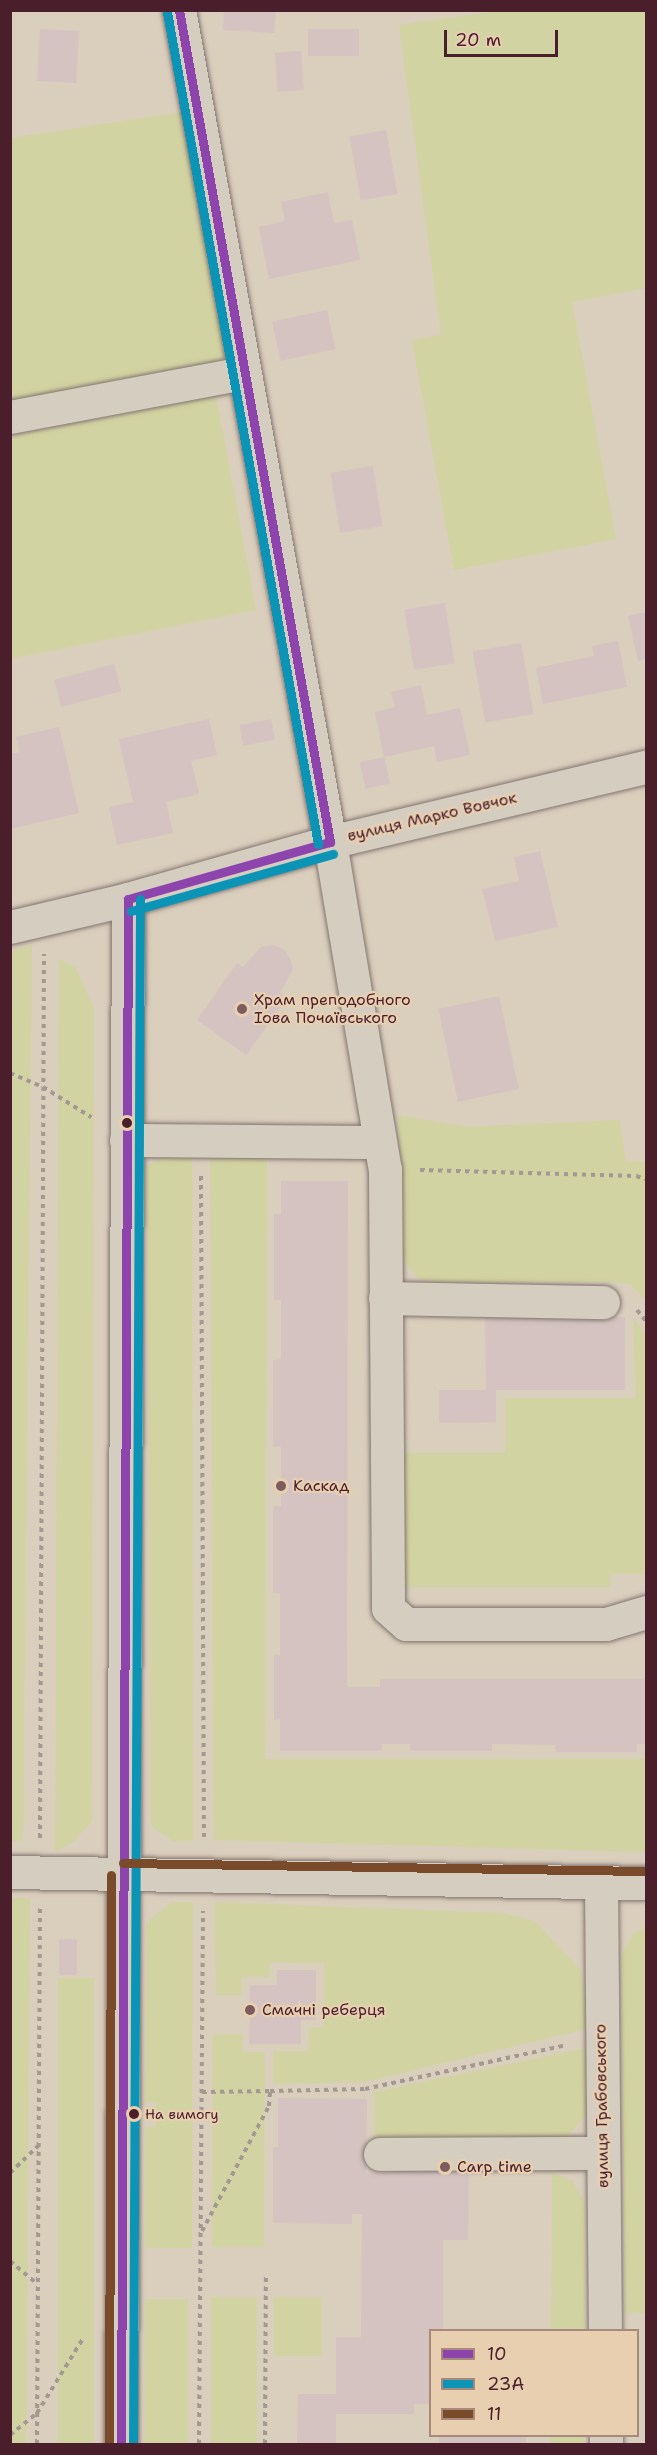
<!DOCTYPE html>
<meta charset="utf-8">
<style>
body{margin:0}
#map{position:relative;width:657px;height:2455px;overflow:hidden;background:#dacebd;font-family:"Shantell Sans",sans-serif}
div>[style]{position:absolute}
[style*='--x']{left:calc(var(--x)*1px);top:calc(var(--y)*1px);width:calc(var(--w)*1px);rotate:calc(var(--a)*1deg)}
.green>*{inset:0;background:#d2d3a2;transform-origin:0 0}
.building>*{inset:0;background:#d4c3c0;transform-origin:0 0}
.path>*{height:4px;margin-top:-2px;transform-origin:0;background:repeating-linear-gradient(90deg,#a39892 0 4.5px,transparent 0 9px)}
.roads{filter:drop-shadow(0 0 2px #837570) drop-shadow(0 0 2px #837570)}
.minor>*{height:33px;margin:-16.5px;padding:0 16.5px;transform-origin:16.5px;border-radius:16.5px;background:#d6cdc1}
.bus-1>*{height:9px;margin:-4.5px;padding:0 4.5px;transform-origin:4.5px;border-radius:4.5px;background:#8e44ad}
.bus-2>*{height:9px;margin:-4.5px;padding:0 4.5px;transform-origin:4.5px;border-radius:4.5px;background:#0b94b6}
.bus-3>*{height:9px;margin:-4.5px;padding:0 4.5px;transform-origin:4.5px;border-radius:4.5px;background:#7a4b2a}
.dots>*{width:16px;height:16px;translate:-50% -50%;box-sizing:border-box;border:3px solid #e7cfb0;border-radius:50%}
span{translate:-50% -50%;white-space:nowrap;text-align:center;line-height:1.15;-webkit-text-stroke:4.5px #e7cfb0;paint-order:stroke}
.bus-label{font-size:14px;color:#4a1f2b}
.left{translate:0 -50%;text-align:left}
.street-label{font-size:16px;color:#4a1f2b}
.poi-label{font-size:16px;color:#4a1f2b}
.frame{position:absolute;inset:0;border:12px solid #4a1f2b;pointer-events:none}
.legend{position:absolute;left:429px;top:2329px;width:210px;height:108px;box-sizing:border-box;background:#e7cfb0;border:2px solid #a8897b;margin:0;padding:8px 10px;list-style:none;font-size:18px;color:#4a1f2b}
.legend li{display:flex;align-items:center;gap:12px;height:30px}
.legend b{width:30px;border:2px solid #a8897b}
.scale{position:absolute;left:444px;top:30px;width:114px;height:27px;box-sizing:border-box;border:3px solid #4a1f2b;border-top:0;padding-left:8px;font-size:18px;line-height:21px;white-space:nowrap;color:#4a1f2b;-webkit-text-stroke:4px #e7cfb0;paint-order:stroke}
</style>
<div id="map">
<div class="green">
<div style="clip-path:polygon(505px 10px,646px 11px,646px 288px,572px 302px,616px 539px,454px 570px,412px 340px,441px 335px,399px 25px)"></div>
<div style="clip-path:polygon(182px 112px,228px 362px,11px 402px,11px 138px)"></div>
<div style="clip-path:polygon(216px 396px,256px 610px,11px 659px,11px 436px)"></div>
<div style="clip-path:polygon(32px 945px,23px 1841px,11px 1841px,10px 951px)"></div>
<div style="clip-path:polygon(59px 959px,75px 967px,94px 1008px,92px 1821px,73px 1842px,55px 1852px)"></div>
<div style="clip-path:polygon(398px 1115px,467px 1127px,620px 1120px,626px 1162px,646px 1161px,646px 1301px,630px 1284px,614px 1282px,435px 1282px,419px 1279px,404px 1261px,400px 1251px)"></div>
<div style="clip-path:polygon(170px 1153px,192px 1153px,194px 1841px,173px 1841px,151px 1826px,147px 1166px)"></div>
<div style="clip-path:polygon(210px 1153px,267px 1154px,265px 1759px,646px 1759px,646px 1852px,214px 1840px)"></div>
<div style="clip-path:polygon(633px 1318px,646px 1333px,646px 1574px,611px 1574px,610px 1587px,399px 1587px,399px 1453px,505px 1453px,505px 1398px,636px 1398px)"></div>
<div style="clip-path:polygon(11px 1898px,30px 1898px,26px 2444px,10px 2444px)"></div>
<div style="clip-path:polygon(172px 1902px,193px 1902px,192px 2248px,145px 2248px,145px 2127px,156px 2127px,156px 2102px,145px 2102px,146px 1923px)"></div>
<div style="clip-path:polygon(214px 1902px,501px 1913px,535px 1921px,581px 1970px,586px 1998px,586px 2029px,365px 2082px,273px 2084px,273px 2051px,308px 2051px,309px 2027px,324px 2027px,324px 1963px,270px 1962px,269px 1977px,242px 1977px,242px 1995px,216px 1995px)"></div>
<div style="clip-path:polygon(646px 1927px,646px 2313px,625px 2313px,621px 1957px,633px 1934px)"></div>
<div style="left:58px;top:1978px;width:36px;height:466px"></div>
<div style="clip-path:polygon(213px 2034px,243px 2034px,243px 2052px,265px 2052px,264px 2247px,212px 2247px)"></div>
<div style="clip-path:polygon(586px 2048px,586px 2115px,567px 2137px,375px 2139px,374px 2092px)"></div>
<div style="clip-path:polygon(552px 2172px,572px 2181px,585px 2202px,585px 2330px,551px 2330px)"></div>
<div style="left:211px;top:2297px;width:46px;height:147px"></div>
<div style="left:274px;top:2297px;width:48px;height:59px"></div>
<div style="left:145px;top:2299px;width:43px;height:145px"></div>
<div style="left:550px;top:2436px;width:34px;height:8px"></div>
</div>
<div class="building">
<div style="clip-path:polygon(224px 10px,276px 10px,274px 33px,223px 30px)"></div>
<div style="left:40px;top:29px;width:39px;height:52px;rotate:3deg"></div>
<div style="left:308px;top:29px;width:51px;height:27px"></div>
<div style="left:301px;top:51px;width:39px;height:26px;rotate:86deg"></div>
<div style="left:386px;top:130px;width:65px;height:37px;rotate:80deg"></div>
<div style="clip-path:polygon(328px 192px,334px 223px,352px 220px,360px 260px,269px 279px,259px 227px,285px 221px,281px 202px)"></div>
<div style="left:327px;top:310px;width:40px;height:56px;rotate:78deg"></div>
<div style="left:373px;top:466px;width:61px;height:43px;rotate:81deg"></div>
<div style="left:445px;top:603px;width:61px;height:41px;rotate:81deg"></div>
<div style="clip-path:polygon(646px 612px,646px 659px,638px 661px,628px 616px)"></div>
<div style="clip-path:polygon(618px 641px,627px 687px,543px 704px,536px 668px,594px 656px,592px 646px)"></div>
<div style="left:521px;top:643px;width:72px;height:49px;rotate:80deg"></div>
<div style="left:114px;top:664px;width:28px;height:62px;rotate:75deg"></div>
<div style="clip-path:polygon(421px 685px,427px 715px,460px 708px,470px 755px,437px 762px,434px 746px,384px 757px,375px 712px,395px 707px,391px 692px)"></div>
<div style="clip-path:polygon(209px 719px,217px 755px,191px 761px,199px 794px,166px 802px,173px 833px,117px 845px,109px 807px,133px 802px,119px 739px)"></div>
<div style="left:271px;top:719px;width:21px;height:32px;rotate:79deg"></div>
<div style="clip-path:polygon(59px 727px,79px 813px,10px 829px,10px 754px,20px 752px,16px 737px)"></div>
<div style="left:384px;top:757px;width:27px;height:25px;rotate:77deg"></div>
<div style="clip-path:polygon(540px 851px,558px 927px,495px 941px,482px 889px,519px 881px,514px 857px)"></div>
<div style="clip-path:polygon(272px 945px,283px 949px,290px 958px,293px 969px,280px 993px,287px 998px,246px 1055px,197px 1020px,237px 963px,243px 967px,261px 947px)"></div>
<div style="left:499px;top:996px;width:95px;height:62px;rotate:78deg"></div>
<div style="clip-path:polygon(281px 1181px,348px 1181px,347px 1687px,380px 1687px,380px 1679px,646px 1679px,646px 1744px,637px 1744px,637px 1752px,556px 1752px,555px 1745px,492px 1744px,492px 1751px,410px 1751px,410px 1744px,382px 1744px,382px 1751px,280px 1751px,280px 1719px,274px 1720px,274px 1655px,280px 1655px,280px 1593px,273px 1593px,273px 1506px,281px 1506px,281px 1447px,273px 1447px,273px 1360px,281px 1359px,281px 1300px,274px 1300px,274px 1214px,281px 1214px)"></div>
<div style="clip-path:polygon(485px 1317px,625px 1317px,625px 1390px,496px 1390px,496px 1422px,439px 1423px,439px 1390px,486px 1390px)"></div>
<div style="left:59px;top:1939px;width:18px;height:36px"></div>
<div style="clip-path:polygon(277px 1970px,316px 1970px,316px 2020px,301px 2020px,301px 2044px,249px 2044px,250px 1985px,277px 1985px)"></div>
<div style="clip-path:polygon(278px 2098px,367px 2099px,366px 2173px,393px 2173px,393px 2164px,469px 2164px,468px 2240px,443px 2240px,443px 2330px,430px 2330px,430px 2404px,414px 2404px,414px 2414px,336px 2414px,336px 2444px,297px 2444px,298px 2394px,336px 2394px,336px 2337px,361px 2337px,362px 2214px,352px 2214px,352px 2224px,273px 2223px,273px 2147px,278px 2147px)"></div>
<div style="left:439px;top:2436px;width:87px;height:8px"></div>
</div>
<div class="path">
<div style="--x:10;--y:1073;--w:36;--a:23"></div>
<div style="--x:43;--y:1087;--w:57;--a:32"></div>
<div style="--x:420;--y:1170;--w:216;--a:1.6"></div>
<div style="--x:636;--y:1176;--w:10;--a:17"></div>
<div style="--x:201;--y:1176;--w:665;--a:89.74"></div>
<div style="--x:637;--y:1310;--w:14;--a:51"></div>
<div style="--x:40;--y:1838;--w:884;--a:-89.74"></div>
<div style="--x:202;--y:2092;--w:68;--a:-0.8"></div>
<div style="--x:10;--y:2173;--w:39;--a:-44"></div>
<div style="--x:202;--y:2231;--w:142;--a:-61.8"></div>
<div style="--x:269;--y:2106;--w:15;--a:-86"></div>
<div style="--x:270;--y:2091;--w:95;--a:-1.2"></div>
<div style="--x:365;--y:2089;--w:206;--a:-12.3"></div>
<div style="--x:10;--y:2261;--w:35;--a:40"></div>
<div style="--x:10;--y:2435;--w:35;--a:-39"></div>
<div style="--x:37;--y:2413;--w:89;--a:-58.3"></div>
<div style="--x:37;--y:2444;--w:536;--a:-89.68"></div>
<div style="--x:199;--y:2444;--w:533;--a:-89.57"></div>
<div style="--x:265;--y:2444;--w:169;--a:-89.7"></div>
</div>
<div class="roads">
<div class="minor">
<div style="--x:179;--y:10;--w:846;--a:79.71"></div>
<div style="--x:330;--y:842;--w:332;--a:80.5"></div>
<div style="--x:385;--y:1169;--w:439;--a:89.6"></div>
<div style="--x:388;--y:1608;--w:24;--a:42"></div>
<div style="--x:406;--y:1624;--w:200;--a:0"></div>
<div style="--x:606;--y:1624;--w:42;--a:-16.7"></div>
<div style="--x:10;--y:417;--w:237;--a:-10.7"></div>
<div style="--x:10;--y:927;--w:121;--a:-13.3"></div>
<div style="--x:128;--y:899;--w:210;--a:-15.8"></div>
<div style="--x:330;--y:842;--w:325;--a:-13.4"></div>
<div style="--x:126;--y:1140;--w:253;--a:0.5"></div>
<div style="--x:385;--y:1298;--w:218;--a:1.1"></div>
<div style="--x:10;--y:1872;--w:636;--a:0.99"></div>
<div style="--x:601;--y:1882;--w:448;--a:89.5"></div>
<div style="--x:380;--y:2154;--w:223;--a:-0.3"></div>
<div style="--x:606;--y:2436;--w:8;--a:90"></div>
<div style="--x:121;--y:2444;--w:1545;--a:-89.74"></div>
</div>
</div>
<div class="bus-1">
<div style="--x:179;--y:10;--w:846;--a:79.71"></div>
<div style="--x:128;--y:899;--w:210;--a:-15.8"></div>
<div style="--x:121;--y:2444;--w:1545;--a:-89.74"></div>
</div>
<div class="bus-2">
<div style="--x:167;--y:12;--w:846;--a:79.71"></div>
<div style="--x:131;--y:911;--w:210;--a:-15.8"></div>
<div style="--x:133;--y:2444;--w:1545;--a:-89.74"></div>
</div>
<div class="bus-3">
<div style="--x:123;--y:1863;--w:523;--a:0.88"></div>
<div style="--x:109;--y:2444;--w:569;--a:-89.8"></div>
</div>
<div class="dots">
<div style="left:242px;top:1009px;background:#7c5c5e"></div>
<div style="left:127px;top:1123px;background:#4a1f2b"></div>
<div style="left:281px;top:1486px;background:#7c5c5e"></div>
<div style="left:250px;top:2010px;background:#7c5c5e"></div>
<div style="left:134px;top:2114px;background:#4a1f2b"></div>
<div style="left:445px;top:2167px;background:#7c5c5e"></div>
</div>
<div class="bus-label">
<span class="left" style="left:145px;top:2114px">На вимогу</span>
</div>
<div class="street-label">
<span style="left:432px;top:817px;rotate:-13deg">вулиця Марко Вовчок</span>
<span style="left:602px;top:2106px;rotate:-91deg">вулиця Грабовського</span>
</div>
<div class="poi-label">
<span class="left" style="left:254px;top:1009px">Храм преподобного<br>Іова Почаївського</span>
<span class="left" style="left:293px;top:1486px">Каскад</span>
<span class="left" style="left:262px;top:2010px">Смачні реберця</span>
<span class="left" style="left:457px;top:2167px">Carp time</span>
</div>
<div class="frame"></div>
<ul class="legend">
<li><b style="height:8px;background:#8e44ad"></b>10</li>
<li><b style="height:8px;background:#0b94b6"></b>23А</li>
<li><b style="height:8px;background:#7a4b2a"></b>11</li>
</ul>
<div class="scale">20 m</div>
</div>
